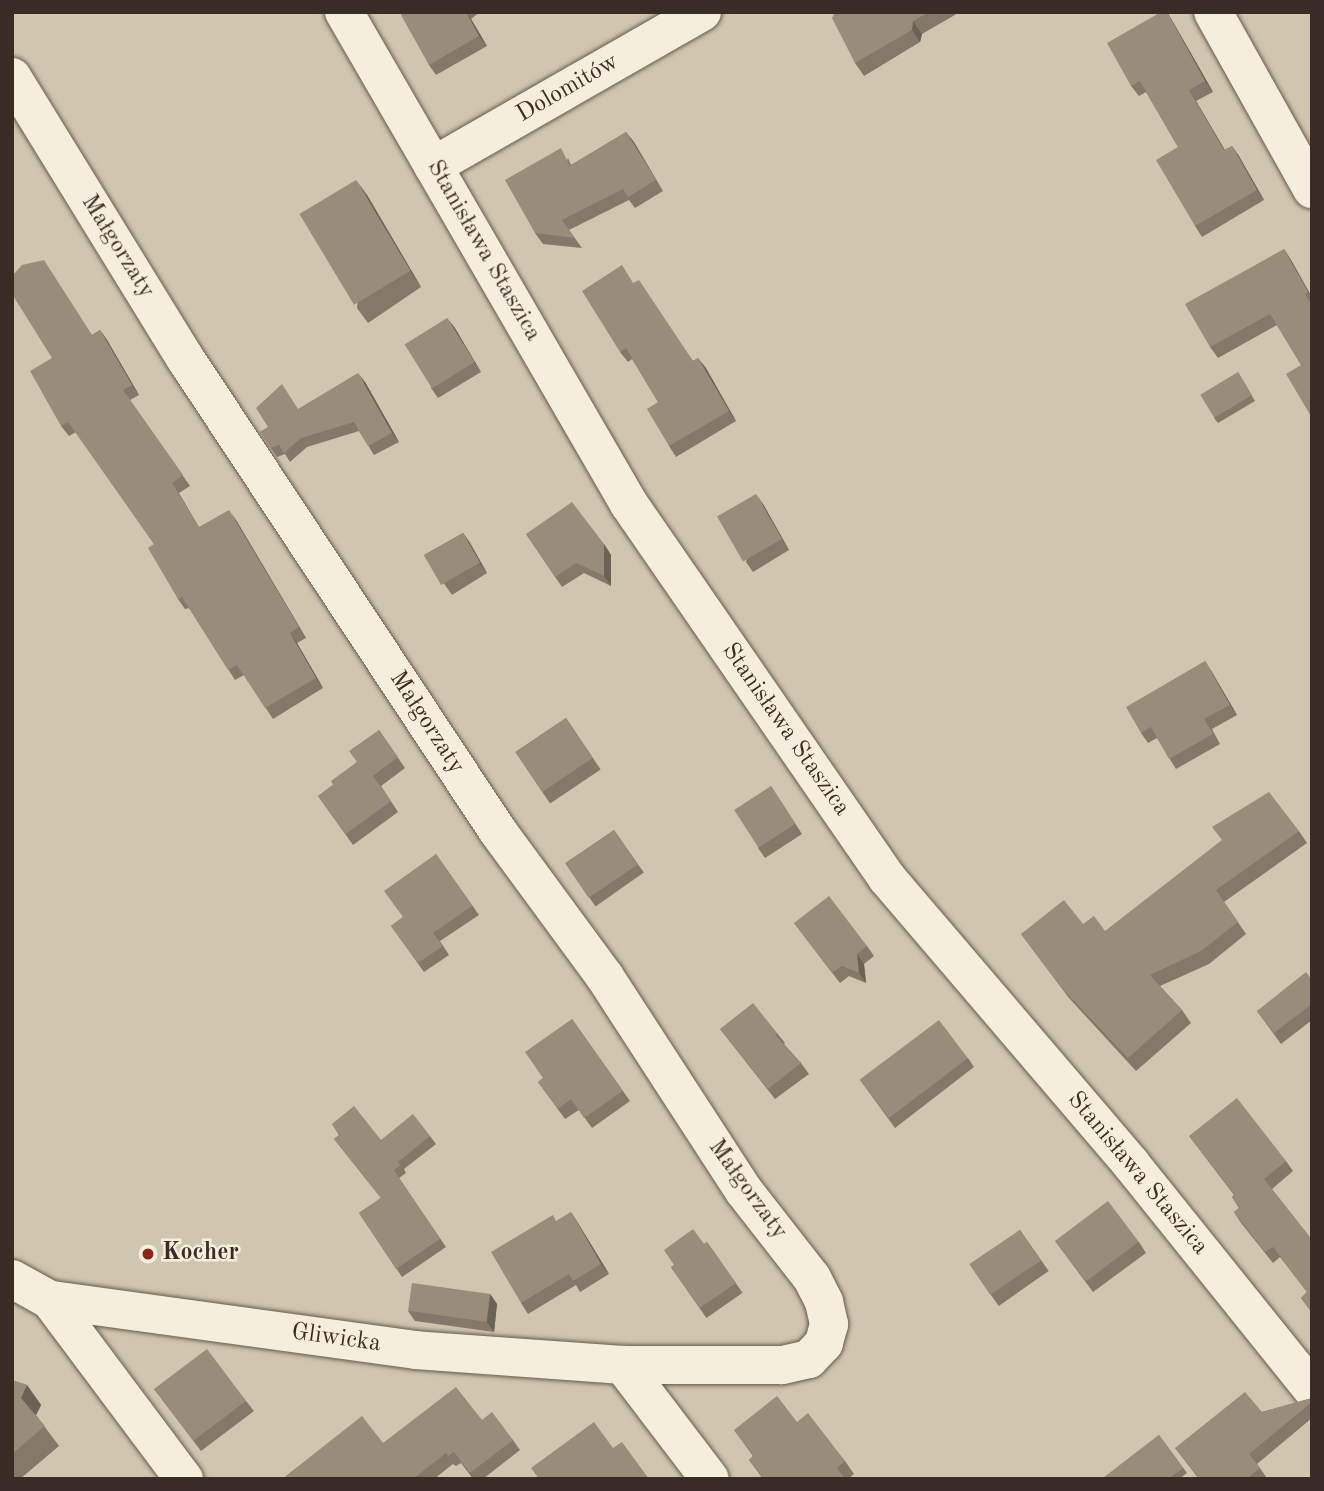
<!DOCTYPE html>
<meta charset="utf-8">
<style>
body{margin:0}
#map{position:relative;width:1324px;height:1491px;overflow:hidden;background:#efe5cb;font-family:"Old Standard TT",serif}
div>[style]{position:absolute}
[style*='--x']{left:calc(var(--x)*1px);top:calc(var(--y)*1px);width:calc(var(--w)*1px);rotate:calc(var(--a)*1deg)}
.green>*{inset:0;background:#d0c5af;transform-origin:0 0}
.roads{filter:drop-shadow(0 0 2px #665a4e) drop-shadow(0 0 2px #665a4e)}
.minor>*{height:38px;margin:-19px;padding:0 19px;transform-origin:19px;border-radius:19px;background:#f5eedd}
.wall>*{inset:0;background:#83786a;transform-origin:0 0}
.shaded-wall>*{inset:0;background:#6a6256}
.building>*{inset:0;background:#988c7b;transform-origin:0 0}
.dots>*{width:19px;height:19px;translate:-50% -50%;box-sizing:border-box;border:4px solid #f5eedd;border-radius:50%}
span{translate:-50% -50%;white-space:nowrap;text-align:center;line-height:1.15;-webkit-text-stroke:5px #f5eedd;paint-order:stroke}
.street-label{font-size:24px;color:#392b25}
.poi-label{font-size:24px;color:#392b25;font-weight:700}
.left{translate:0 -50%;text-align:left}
.frame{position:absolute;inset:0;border:14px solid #392b25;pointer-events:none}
</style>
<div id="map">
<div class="green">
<div style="left:12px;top:12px;width:1300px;height:1467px"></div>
</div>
<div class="roads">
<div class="minor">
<div style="--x:344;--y:12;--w:569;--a:59.92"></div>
<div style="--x:629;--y:504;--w:454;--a:55.4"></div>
<div style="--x:887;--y:878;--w:376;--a:49.5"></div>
<div style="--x:1131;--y:1164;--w:289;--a:51.2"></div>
<div style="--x:1213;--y:12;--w:203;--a:60.8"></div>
<div style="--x:12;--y:77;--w:330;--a:58.4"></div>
<div style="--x:185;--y:358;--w:566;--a:56.53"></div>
<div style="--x:497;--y:830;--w:182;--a:53.7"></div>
<div style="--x:605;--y:977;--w:255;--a:57"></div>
<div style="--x:744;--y:1191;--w:110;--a:52"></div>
<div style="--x:812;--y:1278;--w:27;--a:63"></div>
<div style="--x:824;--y:1302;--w:23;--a:77"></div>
<div style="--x:829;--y:1324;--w:20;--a:105"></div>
<div style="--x:824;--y:1343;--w:22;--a:133"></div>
<div style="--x:809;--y:1359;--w:28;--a:167"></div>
<div style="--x:782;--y:1365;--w:159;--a:180"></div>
<div style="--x:623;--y:1365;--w:208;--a:-175.9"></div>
<div style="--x:416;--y:1350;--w:369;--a:-172.2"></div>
<div style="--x:50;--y:1300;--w:43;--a:-151.1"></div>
<div style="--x:433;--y:166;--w:310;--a:-29.8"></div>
<div style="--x:50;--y:1300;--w:224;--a:53.2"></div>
<div style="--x:623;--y:1365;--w:143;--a:52.7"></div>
</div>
</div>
<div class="wall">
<div style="clip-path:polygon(404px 12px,480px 12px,471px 19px,487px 46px,436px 75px,429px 65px)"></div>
<div style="clip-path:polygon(835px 12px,960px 12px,922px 34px,920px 42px,864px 76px,855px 63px)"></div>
<div style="clip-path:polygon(1167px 12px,1213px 92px,1196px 101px,1225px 150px,1232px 146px,1264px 200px,1202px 237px,1195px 226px,1178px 147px,1146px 92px,1139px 96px,1131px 86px)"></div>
<div style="clip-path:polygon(626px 132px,663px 191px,635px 208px,629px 200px,569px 230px,582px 248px,543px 244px,535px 233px,568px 158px,571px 165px)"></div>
<div style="clip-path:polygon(367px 195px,421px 287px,368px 323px,357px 308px)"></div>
<div style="clip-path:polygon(1284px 249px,1291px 260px,1312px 297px,1312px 418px,1301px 365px,1277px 325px,1218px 358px,1210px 347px)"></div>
<div style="clip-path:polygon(634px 283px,693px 361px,698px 358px,736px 421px,676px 457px,669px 446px,658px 402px,632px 359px,628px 362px,620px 352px)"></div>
<div style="clip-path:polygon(447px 318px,481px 372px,438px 398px,431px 388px)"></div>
<div style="clip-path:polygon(100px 330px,107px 340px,139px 395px,130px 400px,190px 486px,179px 493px,199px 527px,236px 520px,306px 638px,297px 643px,323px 688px,273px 719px,244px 675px,235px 680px,189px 608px,185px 609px,178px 599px,154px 544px,76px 432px,69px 436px,61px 426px,92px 335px)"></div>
<div style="clip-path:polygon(1238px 372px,1255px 401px,1218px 423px,1214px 418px)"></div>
<div style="clip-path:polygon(365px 382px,399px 442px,374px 455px,359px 431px,307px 447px,290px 462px,285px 454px,277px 457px,260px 432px,299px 409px)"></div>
<div style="clip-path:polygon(763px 504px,789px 550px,753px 572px,746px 562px)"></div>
<div style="clip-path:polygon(463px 533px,470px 543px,487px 573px,452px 595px,424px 555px)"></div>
<div style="clip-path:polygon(526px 534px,604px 544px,611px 555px,611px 586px,584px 573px,562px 587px)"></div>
<div style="clip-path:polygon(1205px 661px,1237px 715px,1212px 729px,1220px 744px,1176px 769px,1157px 738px,1148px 743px,1141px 733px)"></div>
<div style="left:566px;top:718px;width:62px;height:61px;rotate:56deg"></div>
<div style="clip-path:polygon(379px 730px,405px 768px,381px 786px,398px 812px,353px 845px,318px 796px,333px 785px,357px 762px)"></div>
<div style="clip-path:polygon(771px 786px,802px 834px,765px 858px,758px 848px)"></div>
<div style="left:614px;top:830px;width:52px;height:59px;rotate:55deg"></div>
<div style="clip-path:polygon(1299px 831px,1307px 843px,1224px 902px,1246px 934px,1209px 964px,1160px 986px,1182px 1010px,1191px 1023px,1136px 1071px,1069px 998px,1021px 934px,1083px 924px,1105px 931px)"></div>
<div style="clip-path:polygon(436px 854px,479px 915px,440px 941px,449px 955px,424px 972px,391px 926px,403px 917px)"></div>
<div style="clip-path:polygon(794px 923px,867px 946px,874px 956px,864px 964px,866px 983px,849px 976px,840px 983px)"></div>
<div style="clip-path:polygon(1312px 980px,1312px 1020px,1281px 1044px,1257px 1011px)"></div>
<div style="clip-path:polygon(572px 1019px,630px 1101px,592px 1128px,579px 1110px,565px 1119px,538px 1082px,543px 1078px)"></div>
<div style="clip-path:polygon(720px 1029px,777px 1033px,785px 1043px,784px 1044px,801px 1063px,809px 1074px,775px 1099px)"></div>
<div style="clip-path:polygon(968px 1058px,974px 1067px,895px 1128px,860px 1080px)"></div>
<div style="clip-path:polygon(332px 1124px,381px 1140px,430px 1136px,436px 1144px,404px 1169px,406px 1173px,399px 1178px,446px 1247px,402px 1277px,359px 1213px,381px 1198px,334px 1139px,339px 1135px)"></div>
<div style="clip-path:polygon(1189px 1136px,1286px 1161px,1293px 1171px,1272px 1189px,1312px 1240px,1312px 1313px,1301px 1298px,1307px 1292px,1280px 1257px,1273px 1263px,1241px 1223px,1234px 1212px,1239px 1208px,1232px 1197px,1234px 1195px)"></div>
<div style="clip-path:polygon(571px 1212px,609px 1274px,580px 1292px,576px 1285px,528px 1314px,521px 1303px,557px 1221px)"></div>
<div style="left:1020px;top:1230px;width:50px;height:61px;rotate:55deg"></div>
<div style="clip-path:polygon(1055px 1241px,1139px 1242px,1146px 1253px,1093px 1292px)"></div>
<div style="left:707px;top:1242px;width:62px;height:44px;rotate:55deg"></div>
<div style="clip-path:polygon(490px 1294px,497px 1304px,494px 1332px,415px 1321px,408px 1311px)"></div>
<div style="clip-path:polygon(12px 1380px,27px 1385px,41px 1405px,36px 1415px,59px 1446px,20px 1479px,12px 1479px)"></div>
<div style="clip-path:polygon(154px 1389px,246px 1401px,254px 1411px,201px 1451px)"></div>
<div style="clip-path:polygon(1312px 1398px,1312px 1418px,1257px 1464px,1267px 1478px,1266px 1479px,1199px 1479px,1175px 1448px,1262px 1412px)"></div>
<div style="clip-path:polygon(482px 1420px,513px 1440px,520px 1450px,483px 1479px,473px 1479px,461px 1463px,456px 1466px,453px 1464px,434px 1479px,282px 1479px,383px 1443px)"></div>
<div style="clip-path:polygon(797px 1422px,845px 1461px,854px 1474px,848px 1479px,763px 1479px,749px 1460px,753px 1456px,734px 1430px)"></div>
<div style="clip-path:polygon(1159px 1435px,1187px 1473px,1179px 1479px,1102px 1479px)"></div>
</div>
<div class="shaded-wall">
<div style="clip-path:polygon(466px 12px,471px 19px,487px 46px,479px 36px)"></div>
<div style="clip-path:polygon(1167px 12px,1172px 20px,1213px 92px,1205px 81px)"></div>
<div style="clip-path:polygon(913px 21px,922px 34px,920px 42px,912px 30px)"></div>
<div style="clip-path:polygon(1189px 90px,1196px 101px,1231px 161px,1224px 150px)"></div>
<div style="clip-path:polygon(626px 132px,634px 142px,663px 191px,656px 180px)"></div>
<div style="clip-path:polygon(1232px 146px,1239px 156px,1264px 200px,1257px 190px)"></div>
<div style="clip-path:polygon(356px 180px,367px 195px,421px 287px,410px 271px)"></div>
<div style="clip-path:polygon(1284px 249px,1291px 260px,1312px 298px,1308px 292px)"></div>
<div style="clip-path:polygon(447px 318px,455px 328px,481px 372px,474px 362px)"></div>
<div style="clip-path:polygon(100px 330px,107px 340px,139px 395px,132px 385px)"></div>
<div style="clip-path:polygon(698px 358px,706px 368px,736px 421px,729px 411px)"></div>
<div style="clip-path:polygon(358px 373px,365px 382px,399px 442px,392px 433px)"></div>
<div style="clip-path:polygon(756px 494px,763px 504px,789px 550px,782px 539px)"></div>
<div style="clip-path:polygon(229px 510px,236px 520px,306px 638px,299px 627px)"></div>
<div style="clip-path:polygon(463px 533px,470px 543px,487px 573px,480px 563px)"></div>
<div style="clip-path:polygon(604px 544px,611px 555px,611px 586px,604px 576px)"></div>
<div style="clip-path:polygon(290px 633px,297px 643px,323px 688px,316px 678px)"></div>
<div style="clip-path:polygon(1205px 661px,1212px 672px,1237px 715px,1230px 705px)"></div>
<div style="clip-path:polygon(857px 954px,864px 964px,866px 983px,859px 973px)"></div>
<div style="clip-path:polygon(571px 1212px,578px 1223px,609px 1274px,601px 1264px)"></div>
<div style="clip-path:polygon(490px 1294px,497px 1304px,494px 1332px,487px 1322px)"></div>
<div style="clip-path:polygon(27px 1385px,41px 1405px,35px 1417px,21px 1398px)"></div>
</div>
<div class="building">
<div style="clip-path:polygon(404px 12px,466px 12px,479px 36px,429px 65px,401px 15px)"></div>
<div style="clip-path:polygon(835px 12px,929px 12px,913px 21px,912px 30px,855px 63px,832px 18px)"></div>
<div style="clip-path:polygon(1161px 12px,1167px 12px,1205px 81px,1189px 90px,1224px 150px,1232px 146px,1257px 190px,1195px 226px,1156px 160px,1178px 147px,1140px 81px,1131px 86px,1107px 43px)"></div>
<div style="clip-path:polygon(626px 132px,656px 180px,628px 197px,623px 189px,562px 220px,575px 238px,535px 233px,505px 180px,561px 148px,570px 166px)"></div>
<div style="left:356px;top:180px;width:106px;height:66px;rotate:59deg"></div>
<div style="clip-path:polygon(1284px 249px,1308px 292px,1305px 294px,1312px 305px,1312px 418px,1286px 374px,1301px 365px,1270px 314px,1210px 347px,1185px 304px)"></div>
<div style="clip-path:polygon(44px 260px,92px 335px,100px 330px,132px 385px,123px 390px,183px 475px,172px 483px,199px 527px,229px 510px,299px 627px,290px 633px,316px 678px,265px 708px,237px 665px,228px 670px,182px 597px,178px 599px,148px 548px,154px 544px,68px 422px,61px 426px,30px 371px,52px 358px,12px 294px,12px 276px,22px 265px)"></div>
<div style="clip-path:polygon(622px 265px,633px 283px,639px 280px,693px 361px,698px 358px,729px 411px,669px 446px,647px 409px,658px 402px,626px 348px,620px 352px,582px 291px)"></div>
<div style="left:447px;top:318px;width:52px;height:50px;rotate:58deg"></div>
<div style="left:1238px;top:372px;width:27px;height:44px;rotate:59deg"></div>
<div style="clip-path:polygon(358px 373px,392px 433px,368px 446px,354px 422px,301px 438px,284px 453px,279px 445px,270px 448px,260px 432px,268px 427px,256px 408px,282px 384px,298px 409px)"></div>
<div style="left:756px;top:494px;width:52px;height:45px;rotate:60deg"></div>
<div style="clip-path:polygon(572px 502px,604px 544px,604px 576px,576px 563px,555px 577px,526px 534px)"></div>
<div style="left:463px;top:533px;width:34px;height:45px;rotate:60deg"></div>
<div style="clip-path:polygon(1205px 661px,1230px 705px,1204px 719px,1213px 734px,1169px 759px,1151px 727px,1141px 733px,1126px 707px)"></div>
<div style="left:566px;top:718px;width:48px;height:61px;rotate:56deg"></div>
<div style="clip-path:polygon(379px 730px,398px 757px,373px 776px,391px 801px,346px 834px,318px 796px,333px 785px,331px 781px,357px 762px,349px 751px)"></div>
<div style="left:771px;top:786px;width:45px;height:44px;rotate:57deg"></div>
<div style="clip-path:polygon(1269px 792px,1299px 831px,1216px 890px,1238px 922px,1201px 951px,1150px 975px,1182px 1010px,1128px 1058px,1060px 986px,1021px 934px,1064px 900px,1083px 924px,1094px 916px,1105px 931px,1222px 840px,1212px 827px)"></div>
<div style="left:614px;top:830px;width:42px;height:59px;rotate:56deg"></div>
<div style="clip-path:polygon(436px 854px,472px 906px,433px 933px,443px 946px,418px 963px,391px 926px,403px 917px,384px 891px)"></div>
<div style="clip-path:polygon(829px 896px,867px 946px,857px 954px,859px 973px,842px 966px,832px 973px,794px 923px)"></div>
<div style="clip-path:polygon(1306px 972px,1312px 980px,1312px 1004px,1274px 1033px,1257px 1011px)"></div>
<div style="clip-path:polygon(753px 1003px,777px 1033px,775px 1035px,801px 1063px,768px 1089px,720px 1029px)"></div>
<div style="clip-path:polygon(572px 1019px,623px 1091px,584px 1118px,571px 1099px,558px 1109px,538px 1082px,543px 1078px,525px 1052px)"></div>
<div style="left:939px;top:1020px;width:48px;height:99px;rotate:53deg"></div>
<div style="clip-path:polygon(1237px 1098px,1286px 1161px,1264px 1179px,1312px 1240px,1312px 1312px,1301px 1298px,1307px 1292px,1273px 1247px,1265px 1252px,1234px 1212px,1240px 1207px,1232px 1197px,1235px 1195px,1189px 1136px)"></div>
<div style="clip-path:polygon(354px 1106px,381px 1140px,413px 1114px,430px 1136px,398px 1162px,401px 1165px,394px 1170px,440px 1239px,396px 1269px,359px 1213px,381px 1198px,334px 1139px,340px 1135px,332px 1124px)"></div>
<div style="left:1108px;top:1201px;width:51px;height:66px;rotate:53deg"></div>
<div style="clip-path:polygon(571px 1212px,601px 1264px,573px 1281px,569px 1274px,521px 1303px,491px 1252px,553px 1215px,556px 1221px)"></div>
<div style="clip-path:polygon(693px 1229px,704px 1244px,707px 1242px,736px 1283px,700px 1308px,671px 1267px,674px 1265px,664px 1250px)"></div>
<div style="left:1020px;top:1230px;width:37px;height:61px;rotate:56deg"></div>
<div style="left:412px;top:1283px;width:79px;height:28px;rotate:8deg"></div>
<div style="left:207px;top:1349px;width:65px;height:66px;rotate:53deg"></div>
<div style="clip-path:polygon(12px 1380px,27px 1385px,21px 1398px,45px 1426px,12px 1454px)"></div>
<div style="clip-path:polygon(456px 1387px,482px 1420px,492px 1412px,513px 1440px,470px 1473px,454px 1452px,448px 1456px,446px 1453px,413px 1479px,282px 1479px,362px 1416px,383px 1443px)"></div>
<div style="clip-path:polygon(1245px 1392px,1262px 1412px,1312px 1398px,1312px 1402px,1249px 1454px,1260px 1468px,1246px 1479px,1200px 1479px,1175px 1448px)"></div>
<div style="clip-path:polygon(777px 1396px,797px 1422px,808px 1413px,845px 1461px,837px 1468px,845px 1479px,764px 1479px,749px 1460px,754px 1456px,734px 1430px)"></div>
<div style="clip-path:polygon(594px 1422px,613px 1448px,622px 1442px,649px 1479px,539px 1479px,531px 1468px)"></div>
<div style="clip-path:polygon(1159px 1435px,1183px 1468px,1168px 1479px,1102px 1479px)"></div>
</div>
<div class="dots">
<div style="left:148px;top:1254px;background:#8f2418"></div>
</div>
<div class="street-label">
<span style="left:568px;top:89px;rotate:-30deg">Dolomitów</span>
<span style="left:117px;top:247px;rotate:58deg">Małgorzaty</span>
<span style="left:483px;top:251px;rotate:60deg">Stanisława Staszica</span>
<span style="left:426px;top:723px;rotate:57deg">Małgorzaty</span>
<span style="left:785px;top:730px;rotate:55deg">Stanisława Staszica</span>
<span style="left:1137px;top:1174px;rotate:50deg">Stanisława Staszica</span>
<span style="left:747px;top:1190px;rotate:54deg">Małgorzaty</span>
<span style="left:336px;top:1339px;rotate:8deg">Gliwicka</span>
</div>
<div class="poi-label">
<span class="left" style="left:162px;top:1254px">Kocher</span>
</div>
<div class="frame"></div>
</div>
